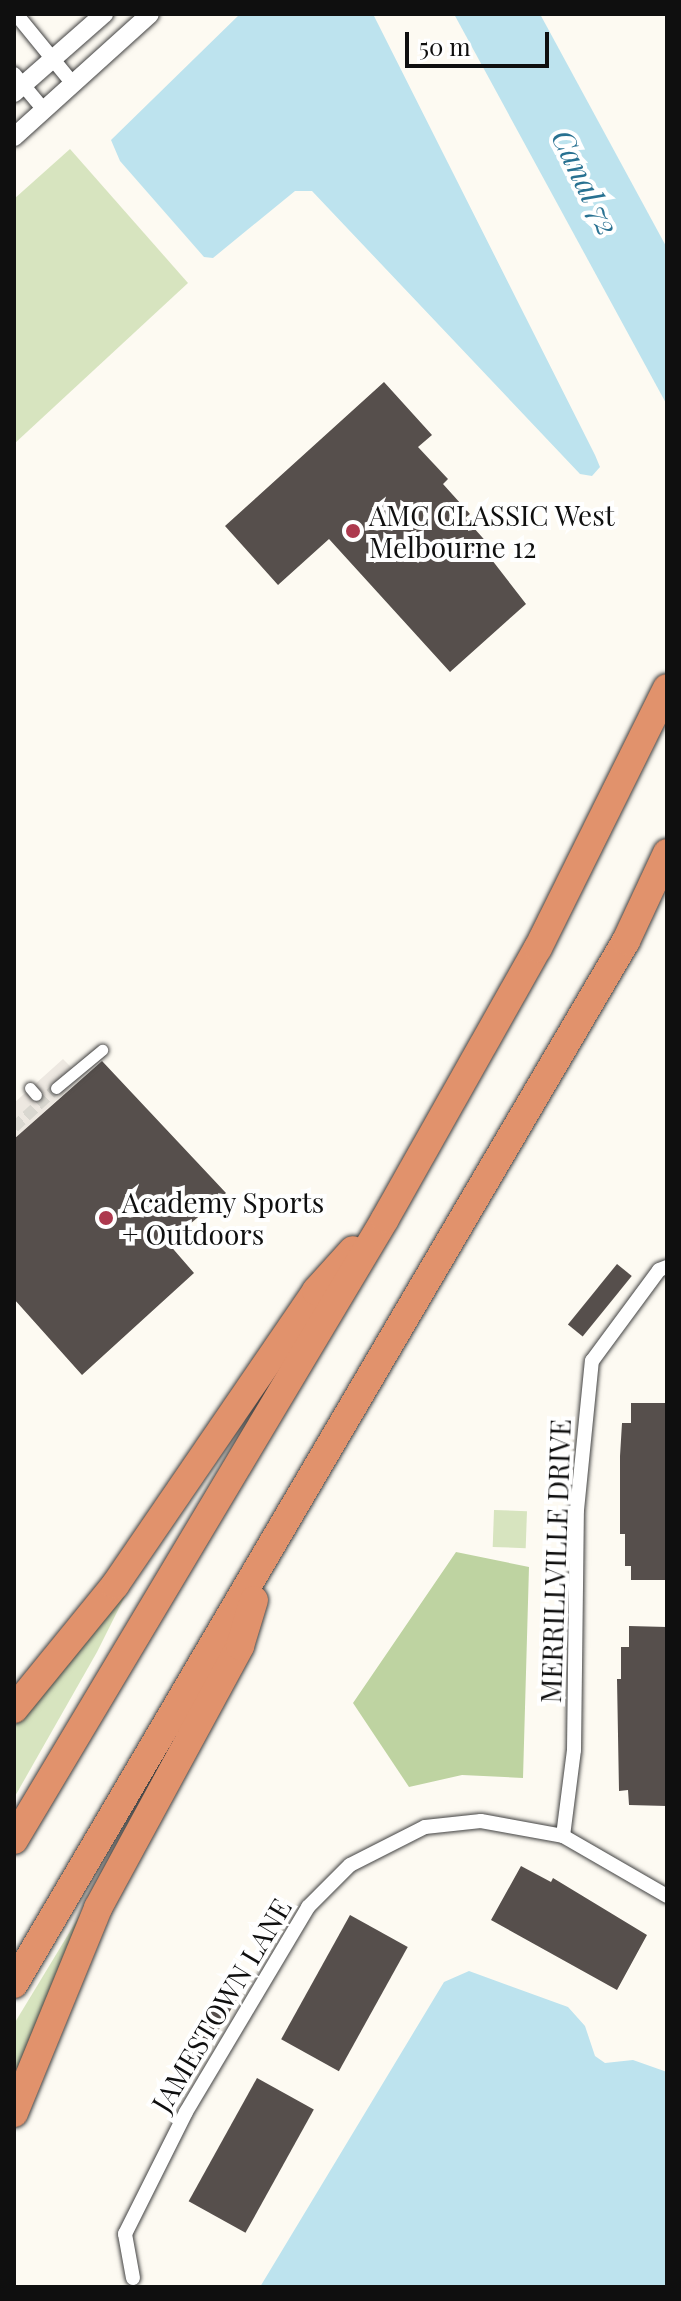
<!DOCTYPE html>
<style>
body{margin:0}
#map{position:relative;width:681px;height:2301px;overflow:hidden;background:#fdfaf2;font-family:"Playfair Display",serif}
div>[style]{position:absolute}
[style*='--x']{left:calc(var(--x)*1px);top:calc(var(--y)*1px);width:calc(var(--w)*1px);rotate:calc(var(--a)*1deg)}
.green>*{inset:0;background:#d7e4bf;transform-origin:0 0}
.forest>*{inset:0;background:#bed3a1}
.plaza>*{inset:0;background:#ede8e1}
.water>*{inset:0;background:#bde3ee}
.building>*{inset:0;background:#564f4c;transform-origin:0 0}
.pedestrian-tunnel>*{height:11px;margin-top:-5.5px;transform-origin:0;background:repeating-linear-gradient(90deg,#d9d7d0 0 11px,transparent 0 16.5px)}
.roads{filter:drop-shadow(0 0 2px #424242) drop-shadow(0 0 2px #424242)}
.pedestrian>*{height:11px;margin:-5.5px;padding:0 5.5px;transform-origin:5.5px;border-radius:5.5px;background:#fff}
.minor>*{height:14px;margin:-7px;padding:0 7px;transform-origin:7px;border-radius:7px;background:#fff}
.tertiary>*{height:18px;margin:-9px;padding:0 9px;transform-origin:9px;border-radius:9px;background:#fff}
.motorway>*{height:28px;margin:-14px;padding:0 14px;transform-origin:14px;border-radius:14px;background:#e1926c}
.dots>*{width:22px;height:22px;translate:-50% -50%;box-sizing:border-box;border:4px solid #fff;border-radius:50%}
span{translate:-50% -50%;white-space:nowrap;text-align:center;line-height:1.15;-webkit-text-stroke:8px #fff;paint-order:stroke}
.poi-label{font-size:28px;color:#0f0f0f}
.left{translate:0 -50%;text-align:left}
.street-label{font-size:28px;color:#0f0f0f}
.water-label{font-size:30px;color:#287191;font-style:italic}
.frame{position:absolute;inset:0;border:16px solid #0f0f0f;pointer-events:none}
.scale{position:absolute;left:405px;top:32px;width:144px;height:36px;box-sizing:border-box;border:4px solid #0f0f0f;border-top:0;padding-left:10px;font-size:24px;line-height:28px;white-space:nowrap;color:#0f0f0f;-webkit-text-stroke:6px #fff;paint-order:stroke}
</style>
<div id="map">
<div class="green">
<div style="clip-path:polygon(70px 149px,188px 283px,14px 444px,14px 199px)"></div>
<div style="left:494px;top:1510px;width:33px;height:37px;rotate:2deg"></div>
<div style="clip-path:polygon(122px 1594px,125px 1596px,97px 1652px,14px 1798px,14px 1727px)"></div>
<div style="clip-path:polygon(86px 1905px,14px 2087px,14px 2024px)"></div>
</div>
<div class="forest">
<div style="clip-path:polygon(456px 1552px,529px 1567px,523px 1778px,462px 1775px,409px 1787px,353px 1703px)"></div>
</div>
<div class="plaza">
<div style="clip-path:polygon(98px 1045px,107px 1055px,14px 1139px,14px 1103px,63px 1059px,72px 1068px)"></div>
</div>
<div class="water">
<div style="clip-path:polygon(240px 14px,373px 14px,595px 455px,600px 467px,592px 476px,580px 474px,312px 191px,295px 191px,213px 258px,204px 257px,120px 161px,111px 140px)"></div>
<div style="clip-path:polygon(454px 14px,540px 14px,667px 248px,667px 405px)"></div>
<div style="clip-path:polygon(469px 1971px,568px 2007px,585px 2026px,595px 2056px,605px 2063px,633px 2060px,667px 2072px,667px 2287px,260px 2287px,444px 1982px)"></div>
</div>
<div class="building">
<div style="clip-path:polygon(384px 382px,432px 435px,418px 447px,448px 479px,443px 484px,470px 514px,465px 518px,490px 546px,485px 551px,526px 604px,450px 672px,329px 539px,278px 585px,225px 526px)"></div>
<div style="clip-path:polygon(102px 1061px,226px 1193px,168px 1243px,194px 1273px,82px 1375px,14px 1299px,14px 1139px)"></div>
<div style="left:617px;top:1264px;width:19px;height:78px;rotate:39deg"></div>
<div style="clip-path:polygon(631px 1403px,667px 1403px,667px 1580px,631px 1580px,631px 1566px,625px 1566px,625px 1534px,620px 1534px,620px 1456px,622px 1423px,631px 1423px)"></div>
<div style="clip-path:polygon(629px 1626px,667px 1627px,667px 1806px,629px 1805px,628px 1790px,619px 1791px,617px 1679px,621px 1679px,621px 1647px,629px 1647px)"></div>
<div style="clip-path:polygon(521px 1866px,551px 1882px,553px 1878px,647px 1935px,617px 1990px,491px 1920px)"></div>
<div style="left:350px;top:1915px;width:66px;height:142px;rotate:29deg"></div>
<div style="left:220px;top:1987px;width:21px;height:76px;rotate:31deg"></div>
<div style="left:257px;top:2078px;width:65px;height:141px;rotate:29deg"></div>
</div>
<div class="pedestrian-tunnel">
<div style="--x:14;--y:1127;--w:57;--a:-42.9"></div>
</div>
<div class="roads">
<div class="pedestrian">
<div style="--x:30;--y:1088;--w:9;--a:49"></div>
<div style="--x:56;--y:1088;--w:60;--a:-39.6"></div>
</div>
<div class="minor">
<div style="--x:16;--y:14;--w:90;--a:50.8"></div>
<div style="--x:14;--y:74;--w:47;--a:50.2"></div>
<div style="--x:563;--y:1836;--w:87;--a:-82.7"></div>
<div style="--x:574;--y:1750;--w:240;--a:-89.3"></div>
<div style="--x:577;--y:1510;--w:150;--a:-84.3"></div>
<div style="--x:592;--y:1361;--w:113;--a:-53.6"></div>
<div style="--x:659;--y:1270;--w:9;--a:-21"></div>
<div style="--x:133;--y:2278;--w:45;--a:-100.3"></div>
<div style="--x:125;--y:2234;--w:136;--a:-63.4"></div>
<div style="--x:186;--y:2112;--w:239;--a:-59.2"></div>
<div style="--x:308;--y:1907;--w:59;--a:-45"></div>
<div style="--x:350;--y:1865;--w:84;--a:-26.9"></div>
<div style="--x:425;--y:1827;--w:56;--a:-6.1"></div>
<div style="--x:481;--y:1821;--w:83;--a:10.4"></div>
<div style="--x:563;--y:1836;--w:120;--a:30"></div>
</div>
<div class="tertiary">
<div style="--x:14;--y:93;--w:120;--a:-41.3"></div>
<div style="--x:14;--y:137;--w:183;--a:-42.1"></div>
</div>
<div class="motorway">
<div style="--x:14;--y:1709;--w:160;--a:-50.8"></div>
<div style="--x:115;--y:1585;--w:356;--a:-55.6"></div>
<div style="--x:316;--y:1291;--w:55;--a:-47.9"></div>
<div style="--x:14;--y:1840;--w:723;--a:-59.14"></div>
<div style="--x:385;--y:1219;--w:311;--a:-60.6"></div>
<div style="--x:538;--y:948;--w:290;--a:-63.6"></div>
<div style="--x:14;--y:1984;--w:1209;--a:-59.6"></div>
<div style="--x:626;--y:941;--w:97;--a:-65"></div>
<div style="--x:14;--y:2113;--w:222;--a:-67.7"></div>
<div style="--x:98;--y:1908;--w:298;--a:-61.5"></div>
<div style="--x:240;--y:1646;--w:48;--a:-73.1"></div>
</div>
</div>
<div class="dots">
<div style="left:353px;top:531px;background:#ad394e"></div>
<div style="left:106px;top:1218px;background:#ad394e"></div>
</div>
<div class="poi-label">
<span class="left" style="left:369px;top:531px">AMC CLASSIC West<br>Melbourne 12</span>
<span class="left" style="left:122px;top:1218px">Academy Sports<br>+ Outdoors</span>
</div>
<div class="street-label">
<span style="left:555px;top:1561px;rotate:-88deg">MERRILLVILLE DRIVE</span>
<span style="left:221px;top:2005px;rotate:-59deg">JAMESTOWN LANE</span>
</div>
<div class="water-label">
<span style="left:586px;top:182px;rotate:64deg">Canal 72</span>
</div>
<div class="frame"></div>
<div class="scale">50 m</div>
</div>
